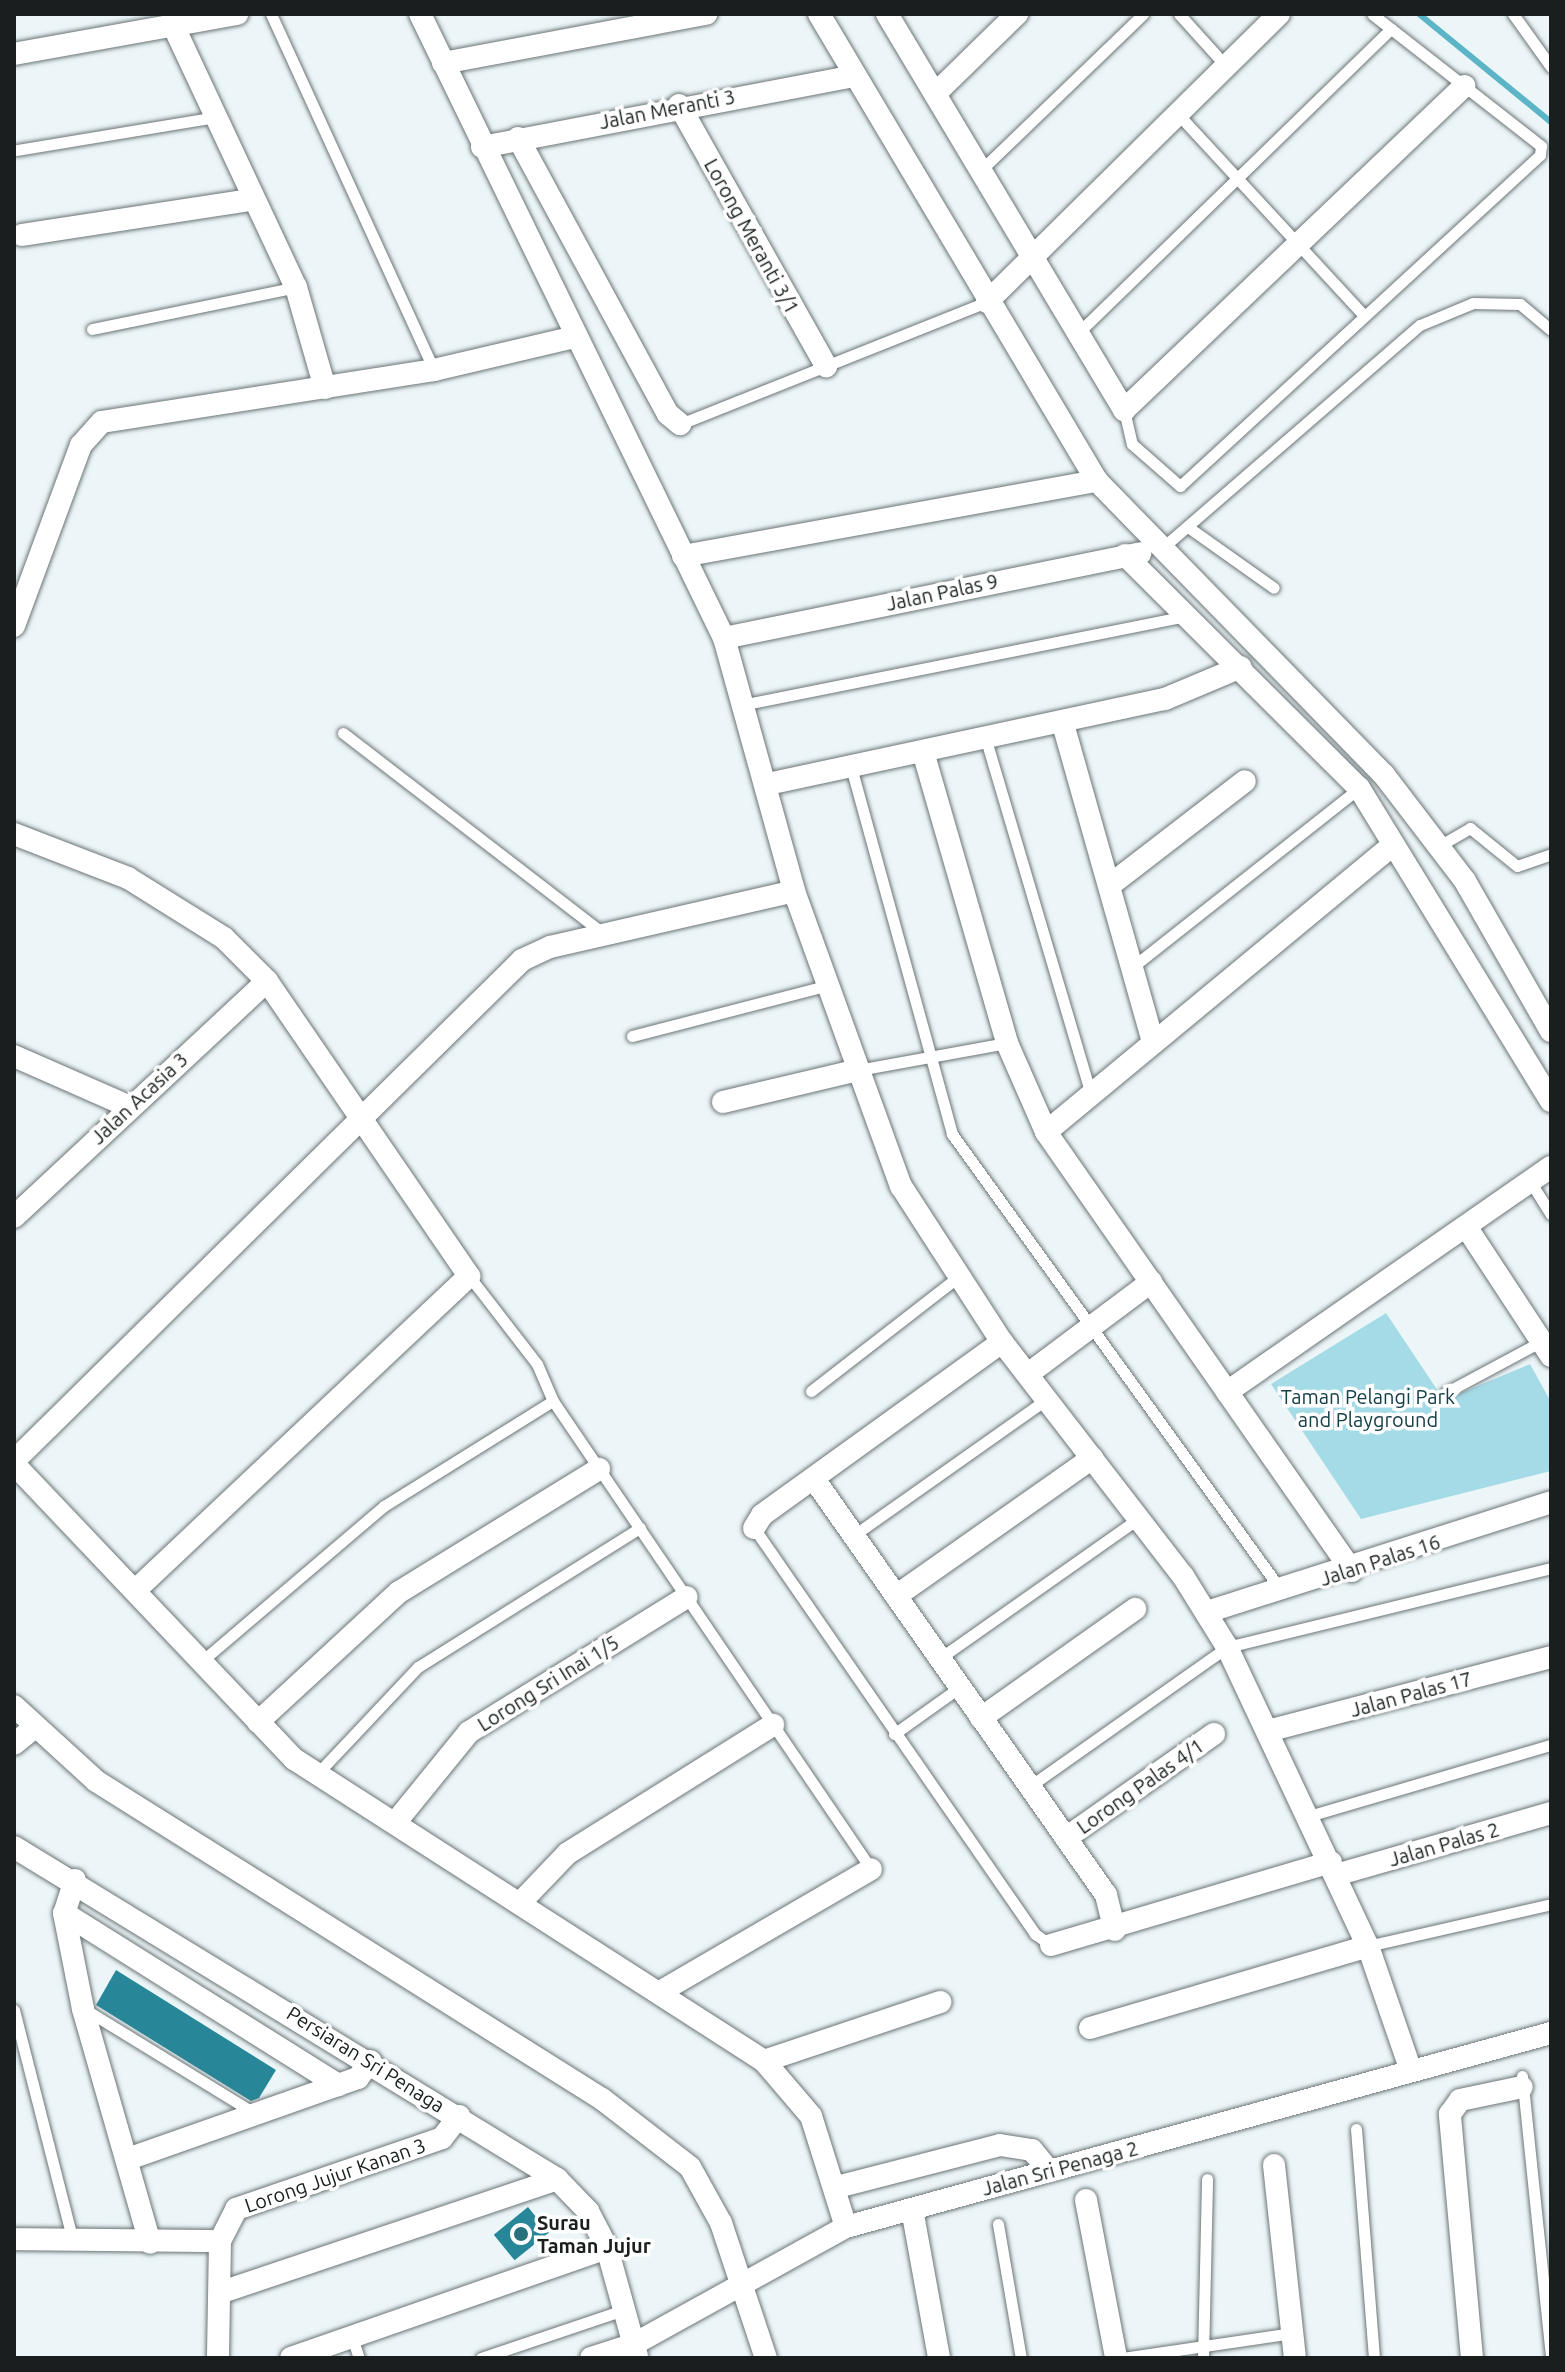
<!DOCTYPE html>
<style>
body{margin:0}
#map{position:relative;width:1565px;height:2372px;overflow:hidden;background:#ecf6f8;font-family:Ubuntu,sans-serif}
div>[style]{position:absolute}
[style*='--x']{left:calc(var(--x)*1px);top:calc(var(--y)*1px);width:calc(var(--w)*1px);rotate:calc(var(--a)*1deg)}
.green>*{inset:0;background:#a5dbe6}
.stream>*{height:6px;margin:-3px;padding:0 3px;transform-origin:3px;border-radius:3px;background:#5bb5c6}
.building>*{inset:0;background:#278798;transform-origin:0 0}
.roads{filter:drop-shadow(0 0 2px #6c7476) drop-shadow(0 0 2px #6c7476)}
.lane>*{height:11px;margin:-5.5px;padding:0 5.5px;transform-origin:5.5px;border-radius:5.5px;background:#fff}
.street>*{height:22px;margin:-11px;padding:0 11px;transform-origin:11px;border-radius:11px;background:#fff}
.dots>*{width:22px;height:22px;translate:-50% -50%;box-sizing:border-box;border:4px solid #fff;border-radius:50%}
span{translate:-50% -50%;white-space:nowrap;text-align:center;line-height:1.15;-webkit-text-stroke:7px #fff;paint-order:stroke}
.street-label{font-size:20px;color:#1a1e1e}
.park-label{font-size:20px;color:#164048}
.poi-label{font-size:20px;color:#1a1e1e;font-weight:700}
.left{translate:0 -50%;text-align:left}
.frame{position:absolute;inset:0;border:16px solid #1a1e1e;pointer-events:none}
</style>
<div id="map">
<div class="green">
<div style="clip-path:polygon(1386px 1313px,1444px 1400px,1530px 1364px,1551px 1402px,1551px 1471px,1361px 1519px,1271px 1384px)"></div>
</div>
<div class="stream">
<div style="--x:1419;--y:14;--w:171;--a:39.3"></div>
</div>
<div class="building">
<div style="clip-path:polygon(116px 1970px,276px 2070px,259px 2098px,251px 2101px,96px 2005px)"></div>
<div style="left:528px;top:2207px;width:33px;height:44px;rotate:51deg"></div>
</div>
<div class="roads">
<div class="lane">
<div style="--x:271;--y:14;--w:392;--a:65.4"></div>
<div style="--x:1179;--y:14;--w:70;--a:47.9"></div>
<div style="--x:1513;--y:14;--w:65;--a:54.4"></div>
<div style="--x:1177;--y:113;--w:276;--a:47.3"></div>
<div style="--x:17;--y:150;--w:197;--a:-9.4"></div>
<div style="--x:981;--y:170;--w:225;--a:-43.9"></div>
<div style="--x:92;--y:329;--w:208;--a:-11.6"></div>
<div style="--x:1077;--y:334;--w:438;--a:-44.2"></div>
<div style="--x:1124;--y:410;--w:35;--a:77"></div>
<div style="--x:1132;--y:444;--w:64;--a:41.2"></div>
<div style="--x:1180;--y:486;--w:489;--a:-42.6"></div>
<div style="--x:1540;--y:155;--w:9;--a:-84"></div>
<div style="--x:1541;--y:146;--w:214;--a:-142"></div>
<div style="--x:680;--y:424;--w:330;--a:-21.7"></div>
<div style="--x:1188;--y:527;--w:105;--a:35.3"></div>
<div style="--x:1161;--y:549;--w:342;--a:-40.9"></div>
<div style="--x:1420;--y:325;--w:57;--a:-22.5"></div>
<div style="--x:1473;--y:303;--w:47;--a:1.2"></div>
<div style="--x:1520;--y:304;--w:40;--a:40"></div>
<div style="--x:741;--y:705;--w:453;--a:-11.3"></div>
<div style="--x:343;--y:733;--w:329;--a:37.6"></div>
<div style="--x:986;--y:740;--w:366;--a:73.5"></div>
<div style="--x:851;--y:767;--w:381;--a:74.6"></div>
<div style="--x:952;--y:1134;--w:562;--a:54.19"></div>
<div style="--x:1439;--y:846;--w:36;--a:-30"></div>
<div style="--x:1470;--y:828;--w:60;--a:39"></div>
<div style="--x:1517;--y:866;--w:36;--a:-19"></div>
<div style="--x:1135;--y:965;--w:285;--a:-38.3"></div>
<div style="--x:632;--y:1036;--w:200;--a:-14.5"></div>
<div style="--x:858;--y:1070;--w:151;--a:-10.3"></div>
<div style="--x:1530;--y:1181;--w:39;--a:58"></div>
<div style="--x:469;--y:1276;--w:111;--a:52.3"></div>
<div style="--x:537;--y:1364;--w:40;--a:66.6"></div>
<div style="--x:553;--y:1401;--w:566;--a:55.8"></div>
<div style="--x:811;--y:1391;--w:186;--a:-37.8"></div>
<div style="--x:1445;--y:1393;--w:110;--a:-28.2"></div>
<div style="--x:754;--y:1528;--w:494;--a:55.3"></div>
<div style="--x:1035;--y:1934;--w:19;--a:35"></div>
<div style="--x:854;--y:1535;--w:237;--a:-35.2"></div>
<div style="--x:940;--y:1658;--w:243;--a:-35.1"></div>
<div style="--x:203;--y:1660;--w:238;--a:-40.4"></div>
<div style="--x:384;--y:1506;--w:199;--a:-31.9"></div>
<div style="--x:894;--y:1734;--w:81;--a:-35.5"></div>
<div style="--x:317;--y:1774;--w:147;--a:-46.7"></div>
<div style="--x:418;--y:1667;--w:262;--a:-32.1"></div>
<div style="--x:1030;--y:1786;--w:241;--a:-35.2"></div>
<div style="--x:1227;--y:1647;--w:333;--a:-13.7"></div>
<div style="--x:1309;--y:1816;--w:252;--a:-16.4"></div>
<div style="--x:1368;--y:1946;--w:188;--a:-12.9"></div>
<div style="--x:14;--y:2010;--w:238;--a:75.7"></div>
<div style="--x:86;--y:2010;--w:199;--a:31.5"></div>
<div style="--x:1522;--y:2076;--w:283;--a:84.1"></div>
<div style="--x:1356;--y:2129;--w:230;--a:85.5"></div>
<div style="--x:998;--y:2224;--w:136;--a:80.3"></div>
<div style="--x:352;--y:2337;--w:22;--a:72"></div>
<div style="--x:481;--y:2358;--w:151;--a:-18.6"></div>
<div style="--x:1123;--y:2358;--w:171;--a:-8.4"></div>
<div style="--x:1203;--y:2358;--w:179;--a:-88.7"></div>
</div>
<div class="street">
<div style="--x:420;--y:14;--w:694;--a:64.03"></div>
<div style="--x:724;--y:638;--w:263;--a:74.5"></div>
<div style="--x:794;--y:891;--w:314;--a:70.1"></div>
<div style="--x:901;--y:1186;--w:186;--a:57.1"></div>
<div style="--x:1002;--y:1342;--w:296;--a:52.3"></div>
<div style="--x:1183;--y:1576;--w:84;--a:58.2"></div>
<div style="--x:1227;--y:1647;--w:331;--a:64.8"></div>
<div style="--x:1368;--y:1946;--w:132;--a:71"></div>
<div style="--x:819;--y:14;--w:543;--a:59.24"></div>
<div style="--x:1097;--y:481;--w:411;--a:45.7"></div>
<div style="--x:1384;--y:775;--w:133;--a:52.6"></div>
<div style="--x:1465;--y:881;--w:173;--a:60.2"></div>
<div style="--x:887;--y:14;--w:462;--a:59.1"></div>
<div style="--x:1124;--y:410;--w:470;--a:-43.6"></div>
<div style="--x:173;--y:25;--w:289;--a:64.9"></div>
<div style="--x:296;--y:287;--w:105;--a:74"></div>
<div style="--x:14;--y:54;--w:227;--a:-10.2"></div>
<div style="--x:443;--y:63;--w:268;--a:-10.6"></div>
<div style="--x:935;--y:94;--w:115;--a:-44.3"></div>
<div style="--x:679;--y:105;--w:300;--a:60.6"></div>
<div style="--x:518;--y:138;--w:314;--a:61.5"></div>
<div style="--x:668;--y:414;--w:16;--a:40"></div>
<div style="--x:482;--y:147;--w:379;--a:-10.8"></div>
<div style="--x:22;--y:235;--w:232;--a:-8.7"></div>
<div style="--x:987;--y:302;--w:410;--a:-44.6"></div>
<div style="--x:1125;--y:555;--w:330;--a:44.9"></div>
<div style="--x:1359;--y:788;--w:367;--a:58.5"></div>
<div style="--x:683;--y:556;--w:421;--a:-10.3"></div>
<div style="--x:14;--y:626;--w:193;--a:-69.7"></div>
<div style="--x:81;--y:445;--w:31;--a:-48"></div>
<div style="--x:102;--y:422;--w:336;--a:-8.9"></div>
<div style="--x:434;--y:370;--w:145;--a:-13.2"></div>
<div style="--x:724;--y:638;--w:425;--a:-11.5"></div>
<div style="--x:1063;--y:724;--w:330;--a:74.2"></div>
<div style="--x:924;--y:755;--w:300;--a:73.9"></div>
<div style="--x:1007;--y:1043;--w:97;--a:66.3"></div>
<div style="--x:1046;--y:1132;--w:535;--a:55.12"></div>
<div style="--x:768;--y:784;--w:406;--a:-12.1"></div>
<div style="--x:1165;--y:699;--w:82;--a:-22.8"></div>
<div style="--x:14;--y:834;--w:122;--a:21.1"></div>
<div style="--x:128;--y:878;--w:113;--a:32"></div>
<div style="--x:224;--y:938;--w:61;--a:45"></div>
<div style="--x:267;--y:981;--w:358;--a:55.6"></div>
<div style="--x:469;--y:1276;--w:455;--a:136.7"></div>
<div style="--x:1114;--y:882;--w:165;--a:-37.6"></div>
<div style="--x:14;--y:1056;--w:124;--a:23.7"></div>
<div style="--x:723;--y:1102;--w:135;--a:-13.3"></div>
<div style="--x:1046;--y:1132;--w:447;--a:-39.6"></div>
<div style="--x:14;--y:1217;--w:346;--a:-43"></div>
<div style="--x:1467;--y:1228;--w:153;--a:56.7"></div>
<div style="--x:1028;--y:1374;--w:154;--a:-36.8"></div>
<div style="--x:1227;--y:1392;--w:394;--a:-34.8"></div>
<div style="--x:14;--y:1461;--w:713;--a:-44.6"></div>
<div style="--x:522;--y:960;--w:31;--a:-25"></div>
<div style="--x:550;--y:947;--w:250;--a:-12.9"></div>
<div style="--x:14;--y:1464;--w:407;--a:46.5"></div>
<div style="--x:294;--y:1759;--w:559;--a:32.72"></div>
<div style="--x:764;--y:2061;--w:72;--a:49.5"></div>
<div style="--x:811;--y:2116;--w:116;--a:72.5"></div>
<div style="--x:814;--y:1479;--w:508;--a:54.93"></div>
<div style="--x:1106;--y:1895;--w:36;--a:76"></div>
<div style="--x:754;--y:1528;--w:15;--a:-58"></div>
<div style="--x:762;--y:1515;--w:296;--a:-35.8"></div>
<div style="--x:896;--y:1596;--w:240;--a:-35.1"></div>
<div style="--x:1207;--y:1612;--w:361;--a:-17.7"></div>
<div style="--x:14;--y:1706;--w:111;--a:42.4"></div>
<div style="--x:96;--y:1781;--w:598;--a:32.15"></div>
<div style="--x:602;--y:2099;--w:111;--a:37.7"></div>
<div style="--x:690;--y:2167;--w:64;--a:61"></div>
<div style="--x:721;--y:2223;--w:142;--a:71.6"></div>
<div style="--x:981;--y:1718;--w:189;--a:-35.3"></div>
<div style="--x:258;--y:1722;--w:192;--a:-42.7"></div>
<div style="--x:399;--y:1592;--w:235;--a:-31.6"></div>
<div style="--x:1271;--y:1730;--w:289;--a:-14.6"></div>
<div style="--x:14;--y:1744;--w:27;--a:-39"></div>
<div style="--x:395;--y:1823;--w:117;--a:-50.9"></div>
<div style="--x:469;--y:1732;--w:256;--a:-31.8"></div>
<div style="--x:1066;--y:1838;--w:181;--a:-35.1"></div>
<div style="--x:14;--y:1847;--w:636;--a:31.44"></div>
<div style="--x:557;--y:2179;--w:45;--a:45.9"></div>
<div style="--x:588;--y:2211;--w:42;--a:62.8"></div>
<div style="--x:607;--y:2248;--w:112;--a:74.5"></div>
<div style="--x:1336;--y:1875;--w:224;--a:-16.1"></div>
<div style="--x:75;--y:1880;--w:35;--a:108"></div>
<div style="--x:64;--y:1913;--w:98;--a:78.8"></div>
<div style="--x:83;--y:2009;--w:243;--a:74"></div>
<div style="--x:520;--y:1903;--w:69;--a:-46.2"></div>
<div style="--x:568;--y:1853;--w:242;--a:-32"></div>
<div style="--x:64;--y:1913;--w:324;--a:32.1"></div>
<div style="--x:1051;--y:1945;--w:292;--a:-16.5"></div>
<div style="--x:660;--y:1992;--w:244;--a:-30.2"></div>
<div style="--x:1090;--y:2028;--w:290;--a:-16.4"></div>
<div style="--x:764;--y:2061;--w:186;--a:-18.5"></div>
<div style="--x:128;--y:2159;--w:244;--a:-19.4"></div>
<div style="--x:358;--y:2078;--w:21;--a:-53"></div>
<div style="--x:1274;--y:2165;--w:194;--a:83.8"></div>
<div style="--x:837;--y:2187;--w:168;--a:-14.4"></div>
<div style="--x:1000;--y:2145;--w:32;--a:9"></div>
<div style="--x:1032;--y:2150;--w:27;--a:51"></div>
<div style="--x:1086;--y:2200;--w:161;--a:79.2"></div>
<div style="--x:912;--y:2209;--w:151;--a:79.7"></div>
<div style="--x:14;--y:2239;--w:206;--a:0.6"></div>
<div style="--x:220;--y:2241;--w:117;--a:91"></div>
<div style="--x:220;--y:2241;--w:36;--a:-63"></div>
<div style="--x:236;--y:2209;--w:218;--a:-19"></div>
<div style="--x:442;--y:2138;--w:28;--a:-52"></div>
<div style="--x:222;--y:2292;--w:354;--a:-18.6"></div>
<div style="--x:291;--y:2358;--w:335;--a:-19.2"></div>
<div style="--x:591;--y:2358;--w:45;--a:-18"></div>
<div style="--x:634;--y:2344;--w:242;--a:-28.9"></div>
<div style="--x:846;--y:2227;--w:731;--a:-15.39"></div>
<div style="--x:1472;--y:2358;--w:245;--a:-95.2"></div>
<div style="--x:1450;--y:2114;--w:17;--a:-54"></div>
<div style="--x:1460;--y:2100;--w:63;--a:-11.8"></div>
</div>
</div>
<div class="dots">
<div style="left:521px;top:2234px;background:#2a717e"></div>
</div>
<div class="street-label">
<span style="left:667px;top:109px;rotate:-11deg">Jalan Meranti 3</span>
<span style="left:752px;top:236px;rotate:61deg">Lorong Meranti 3/1</span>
<span style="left:942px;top:592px;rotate:-12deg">Jalan Palas 9</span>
<span style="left:139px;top:1098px;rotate:-43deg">Jalan Acasia 3</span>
<span style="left:1380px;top:1560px;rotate:-18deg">Jalan Palas 16</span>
<span style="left:548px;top:1683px;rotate:-32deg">Lorong Sri Inai 1/5</span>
<span style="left:1411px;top:1694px;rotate:-15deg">Jalan Palas 17</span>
<span style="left:1140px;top:1786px;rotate:-35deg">Lorong Palas 4/1</span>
<span style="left:1444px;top:1844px;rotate:-16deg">Jalan Palas 2</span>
<span style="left:366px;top:2059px;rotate:32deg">Persiaran Sri Penaga</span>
<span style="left:1060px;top:2168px;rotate:-15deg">Jalan Sri Penaga 2</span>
<span style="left:335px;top:2175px;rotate:-19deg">Lorong Jujur Kanan 3</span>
</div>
<div class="park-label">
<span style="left:1368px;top:1408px">Taman Pelangi Park<br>and Playground</span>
</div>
<div class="poi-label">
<span class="left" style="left:537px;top:2234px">Surau<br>Taman Jujur</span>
</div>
<div class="frame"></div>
</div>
